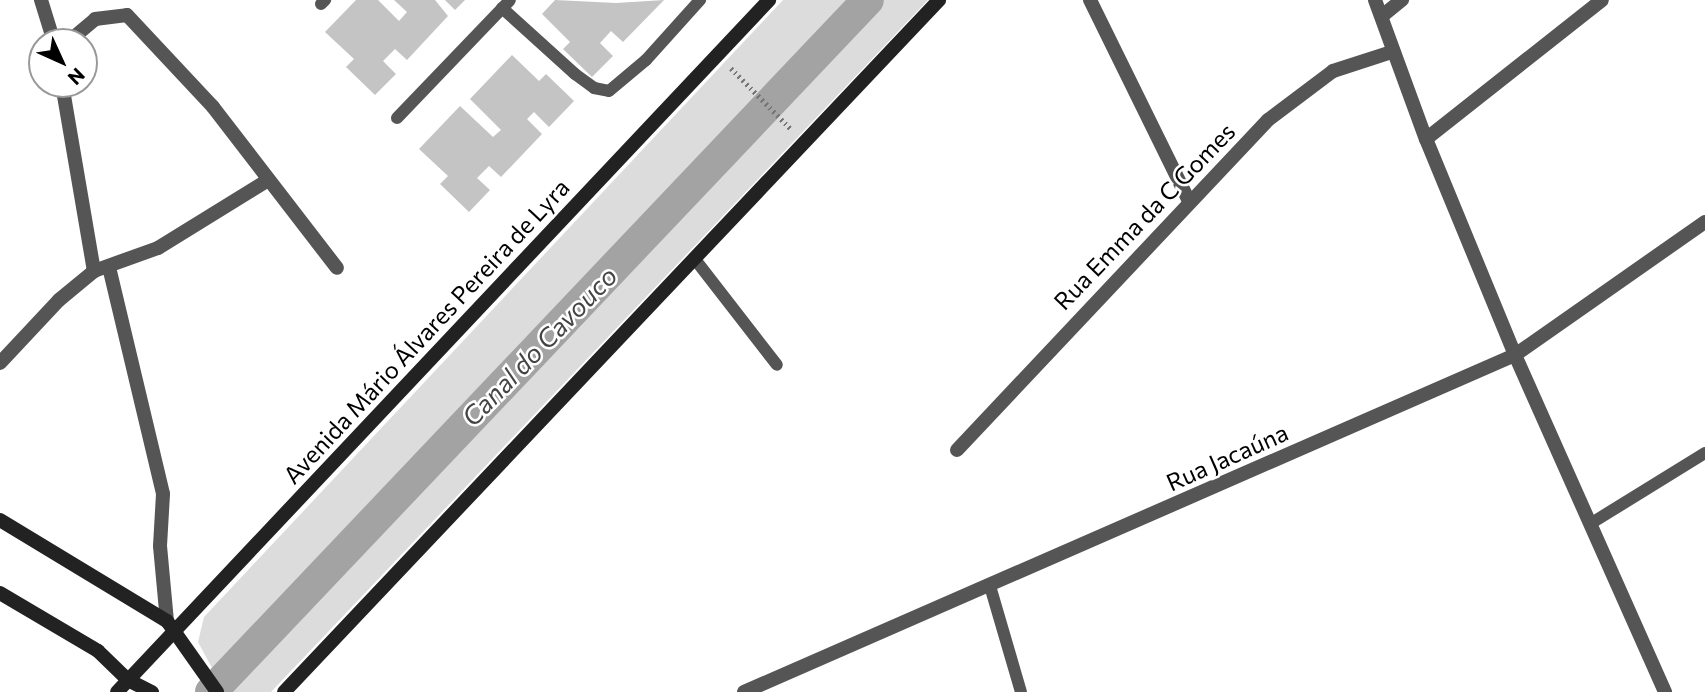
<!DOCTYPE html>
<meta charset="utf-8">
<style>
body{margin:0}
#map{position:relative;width:1705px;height:692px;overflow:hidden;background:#fff;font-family:Commissioner,sans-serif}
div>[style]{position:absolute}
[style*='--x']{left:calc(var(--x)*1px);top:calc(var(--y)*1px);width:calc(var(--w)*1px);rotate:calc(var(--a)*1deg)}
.green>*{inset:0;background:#dcdcdc}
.canal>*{height:32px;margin:-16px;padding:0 16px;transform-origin:16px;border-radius:16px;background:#a3a3a3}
.building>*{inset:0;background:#c4c4c4}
.path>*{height:4.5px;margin-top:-2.25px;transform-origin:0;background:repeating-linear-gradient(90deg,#777 0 2px,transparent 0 5.5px)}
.lane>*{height:12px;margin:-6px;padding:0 6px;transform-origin:6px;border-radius:6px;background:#555}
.street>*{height:14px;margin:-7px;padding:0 7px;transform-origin:7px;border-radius:7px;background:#555}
.secondary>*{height:14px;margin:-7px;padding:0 7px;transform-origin:7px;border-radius:7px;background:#222}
span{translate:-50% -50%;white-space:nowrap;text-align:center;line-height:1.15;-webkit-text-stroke:5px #fff;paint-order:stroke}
.street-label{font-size:24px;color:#000}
.water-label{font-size:26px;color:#444;font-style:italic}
.north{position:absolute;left:28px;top:28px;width:70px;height:70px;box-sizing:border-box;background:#fff;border:2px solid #999;border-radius:50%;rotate:135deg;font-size:19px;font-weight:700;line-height:28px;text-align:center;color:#000}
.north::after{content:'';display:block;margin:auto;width:24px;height:32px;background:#000;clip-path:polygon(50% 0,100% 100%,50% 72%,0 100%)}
</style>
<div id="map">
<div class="green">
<div style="clip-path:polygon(783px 0,928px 0,271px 692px,225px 692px,198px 642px,204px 617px)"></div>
</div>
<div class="canal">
<div style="--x:211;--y:692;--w:954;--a:-46.49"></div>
</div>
<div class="building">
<div style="clip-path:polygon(356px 0,378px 0,399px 21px,407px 12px,394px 0,435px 0,448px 16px,407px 60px,395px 49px,383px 61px,396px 74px,375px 95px,346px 67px,354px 59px,325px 32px)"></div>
<div style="clip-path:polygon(445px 0,465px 0,455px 10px)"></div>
<div style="clip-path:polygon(555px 0,616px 3px,664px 0,623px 42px,611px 31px,600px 43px,613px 56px,592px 77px,563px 49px,570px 42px,542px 14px)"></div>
<div style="clip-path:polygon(512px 55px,539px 81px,546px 74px,574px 101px,549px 127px,534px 112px,527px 119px,542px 134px,501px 177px,489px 166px,477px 178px,490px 190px,469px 212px,440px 184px,448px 176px,419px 149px,460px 106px,493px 137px,501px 130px,470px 99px)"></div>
</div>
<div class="path">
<div style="--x:731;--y:68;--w:86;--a:45.5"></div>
</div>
<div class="lane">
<div style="--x:321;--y:4;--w:6;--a:-45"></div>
<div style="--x:502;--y:8;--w:98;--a:42.1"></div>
<div style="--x:575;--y:74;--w:24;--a:36"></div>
<div style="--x:594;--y:88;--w:15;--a:11"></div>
<div style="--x:609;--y:91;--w:48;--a:-40"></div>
<div style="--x:646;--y:60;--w:81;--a:-48"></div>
<div style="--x:397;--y:118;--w:163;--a:-46.2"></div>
<div style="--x:694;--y:258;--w:135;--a:52.2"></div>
<div style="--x:1590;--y:524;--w:135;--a:-31.7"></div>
<div style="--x:990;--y:586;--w:110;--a:73.7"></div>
</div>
<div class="street">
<div style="--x:41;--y:0;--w:44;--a:72.8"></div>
<div style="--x:1090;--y:0;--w:222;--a:63.8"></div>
<div style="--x:1375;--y:0;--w:148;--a:69.9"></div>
<div style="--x:1426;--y:139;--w:234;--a:67.6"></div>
<div style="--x:1515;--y:355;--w:369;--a:66"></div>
<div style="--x:1382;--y:16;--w:26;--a:-39"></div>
<div style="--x:68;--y:42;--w:35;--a:-40"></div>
<div style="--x:95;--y:19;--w:32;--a:-7"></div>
<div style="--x:127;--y:15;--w:126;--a:46.9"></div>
<div style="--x:213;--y:107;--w:203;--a:52.4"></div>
<div style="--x:62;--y:84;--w:190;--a:80.3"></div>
<div style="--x:1426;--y:139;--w:224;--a:-38.3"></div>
<div style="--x:109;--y:267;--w:233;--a:76.6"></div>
<div style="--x:163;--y:494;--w:52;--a:93.3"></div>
<div style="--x:160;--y:546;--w:75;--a:84.7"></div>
<div style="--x:0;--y:363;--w:86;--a:-46.9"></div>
<div style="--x:59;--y:300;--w:45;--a:-39.6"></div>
<div style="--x:94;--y:271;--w:68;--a:-19.8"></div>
<div style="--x:158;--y:248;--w:129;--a:-31.7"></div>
<div style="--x:957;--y:450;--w:453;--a:-46.7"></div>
<div style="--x:1268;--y:120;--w:81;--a:-37"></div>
<div style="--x:1333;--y:71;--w:62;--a:-17.9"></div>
<div style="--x:744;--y:692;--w:841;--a:-23.61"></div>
<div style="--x:1515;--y:355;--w:232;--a:-35"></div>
</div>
<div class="secondary">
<div style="--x:0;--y:520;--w:195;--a:31.2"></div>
<div style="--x:167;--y:621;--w:87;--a:54.8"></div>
<div style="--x:0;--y:593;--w:114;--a:30.6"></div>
<div style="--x:98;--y:651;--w:42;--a:44"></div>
<div style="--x:128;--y:680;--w:27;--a:27"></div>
<div style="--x:117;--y:692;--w:951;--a:-46.7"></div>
<div style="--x:284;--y:692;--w:953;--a:-46.57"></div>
</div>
<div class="street-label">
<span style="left:1144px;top:216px;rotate:-46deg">Rua Emma da C Gomes</span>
<span style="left:426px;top:331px;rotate:-47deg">Avenida Mário Álvares Pereira de Lyra</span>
<span style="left:1227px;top:457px;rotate:-24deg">Rua Jacaúna</span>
</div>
<div class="water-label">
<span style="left:539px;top:346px;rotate:-46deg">Canal do Cavouco</span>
</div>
<div class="north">N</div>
</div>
